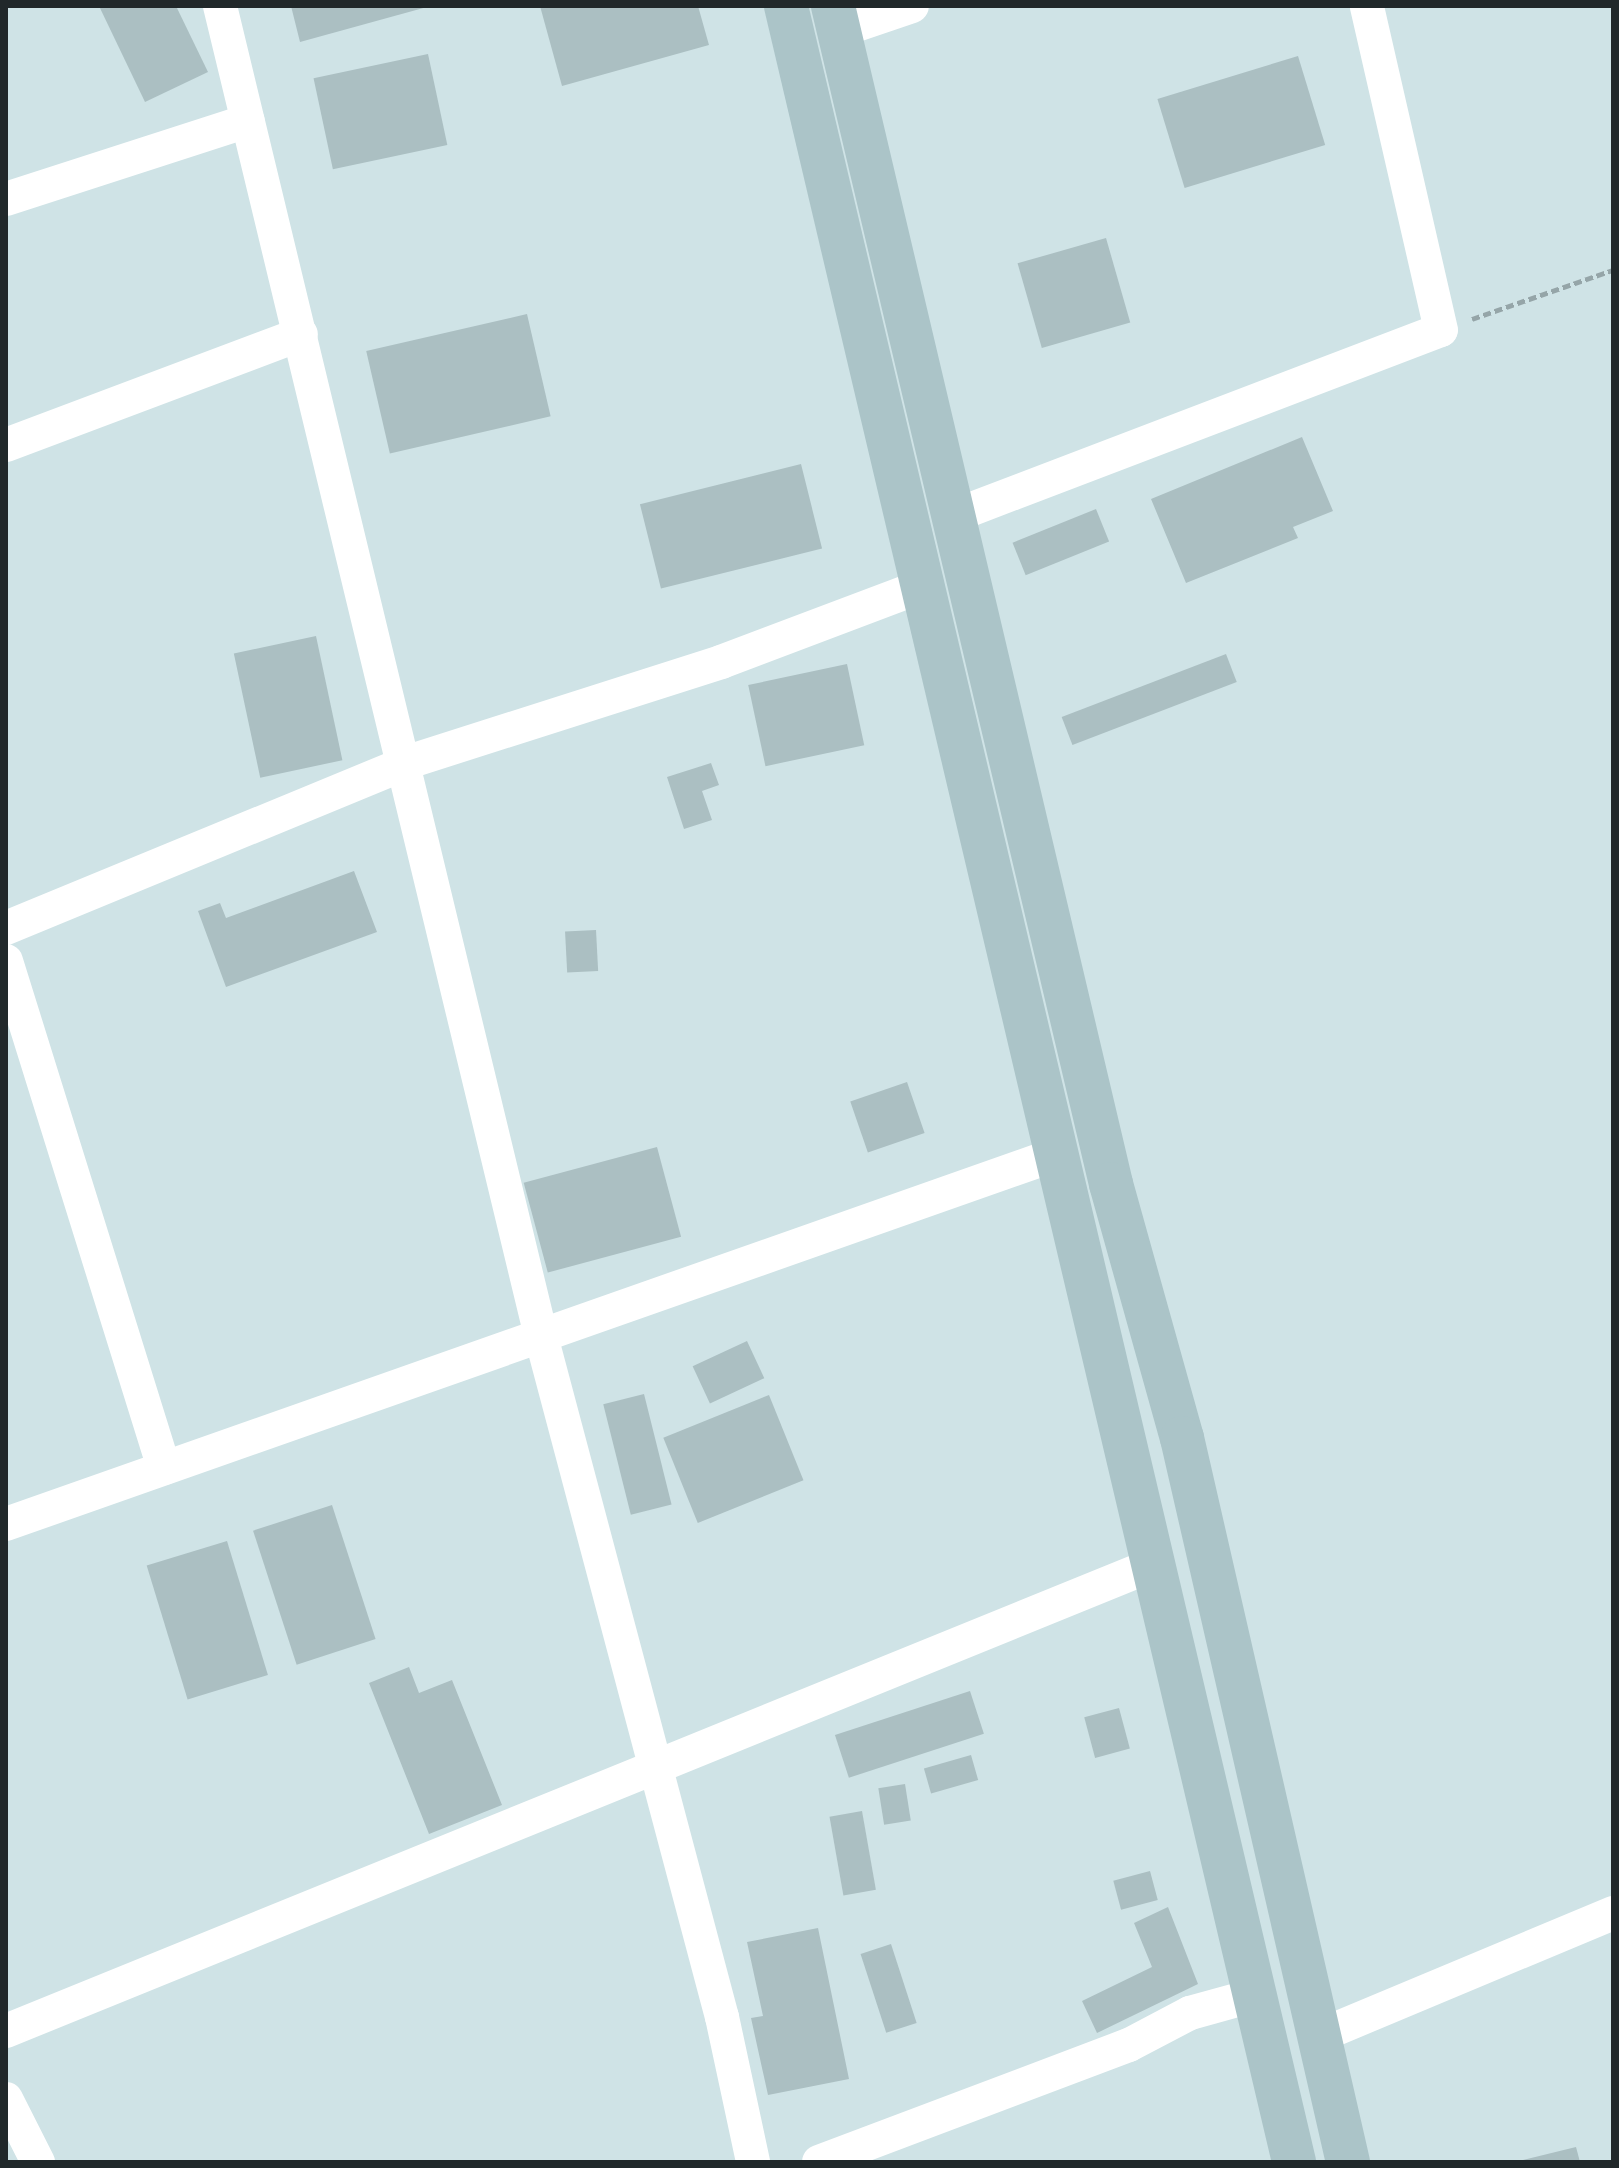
<!DOCTYPE html>
<style>
body{margin:0}
#map{position:relative;width:1619px;height:2168px;overflow:hidden;background:#cfe3e6;font-family:"Space Grotesk",sans-serif}
div>[style]{position:absolute}
[style*='--x']{left:calc(var(--x)*1px);top:calc(var(--y)*1px);width:calc(var(--w)*1px);rotate:calc(var(--a)*1deg)}
.building>*{inset:0;background:#abbfc2;transform-origin:0 0}
.path>*{height:5px;margin-top:-2.5px;transform-origin:0;background:repeating-linear-gradient(90deg,#95a5a8 0 8px,transparent 0 12px)}
.street>*{height:34px;margin:-17px;padding:0 17px;transform-origin:17px;border-radius:17px;background:#fff}
.secondary>*{height:44px;margin:-22px;padding:0 22px;transform-origin:22px;border-radius:22px;background:#abc4c8}
span{translate:-50% -50%;white-space:nowrap;text-align:center;line-height:1.15;-webkit-text-stroke:8px #dcf1f4;paint-order:stroke}
.frame{position:absolute;inset:0;border:8px solid #21282a;pointer-events:none}
</style>
<div id="map">
<div class="building">
<div style="clip-path:polygon(99px 6px,176px 6px,208px 72px,145px 102px)"></div>
<div style="clip-path:polygon(291px 6px,427px 6px,427px 7px,300px 42px)"></div>
<div style="clip-path:polygon(540px 6px,698px 6px,709px 45px,562px 86px)"></div>
<div style="left:428px;top:54px;width:93px;height:117px;rotate:78deg"></div>
<div style="left:1298px;top:56px;width:93px;height:147px;rotate:73deg"></div>
<div style="left:1106px;top:238px;width:88px;height:92px;rotate:74deg"></div>
<div style="left:527px;top:314px;width:105px;height:165px;rotate:77deg"></div>
<div style="clip-path:polygon(1302px 437px,1333px 511px,1293px 527px,1298px 538px,1186px 583px,1151px 499px)"></div>
<div style="left:801px;top:464px;width:87px;height:166px;rotate:76deg"></div>
<div style="left:1096px;top:509px;width:35px;height:90px;rotate:68deg"></div>
<div style="left:316px;top:636px;width:127px;height:84px;rotate:78deg"></div>
<div style="left:1226px;top:654px;width:30px;height:176px;rotate:69deg"></div>
<div style="left:847px;top:664px;width:83px;height:101px;rotate:78deg"></div>
<div style="clip-path:polygon(711px 763px,719px 785px,702px 791px,712px 820px,684px 829px,667px 777px)"></div>
<div style="clip-path:polygon(354px 871px,377px 932px,226px 987px,198px 911px,220px 903px,226px 918px)"></div>
<div style="left:596px;top:930px;width:41px;height:31px;rotate:87deg"></div>
<div style="left:907px;top:1082px;width:54px;height:60px;rotate:71deg"></div>
<div style="left:657px;top:1147px;width:93px;height:138px;rotate:75deg"></div>
<div style="left:747px;top:1341px;width:41px;height:60px;rotate:65deg"></div>
<div style="left:644px;top:1394px;width:114px;height:42px;rotate:76deg"></div>
<div style="left:769px;top:1395px;width:92px;height:114px;rotate:68deg"></div>
<div style="left:332px;top:1505px;width:141px;height:83px;rotate:72deg"></div>
<div style="left:227px;top:1541px;width:140px;height:84px;rotate:73deg"></div>
<div style="clip-path:polygon(409px 1667px,419px 1693px,452px 1680px,502px 1805px,429px 1834px,369px 1683px)"></div>
<div style="left:970px;top:1691px;width:45px;height:142px;rotate:72deg"></div>
<div style="left:1119px;top:1708px;width:42px;height:36px;rotate:75deg"></div>
<div style="left:971px;top:1755px;width:26px;height:49px;rotate:74deg"></div>
<div style="left:905px;top:1784px;width:37px;height:27px;rotate:81deg"></div>
<div style="left:862px;top:1811px;width:80px;height:33px;rotate:80deg"></div>
<div style="left:1150px;top:1871px;width:30px;height:38px;rotate:75deg"></div>
<div style="clip-path:polygon(1168px 1907px,1198px 1984px,1097px 2033px,1082px 2001px,1152px 1967px,1134px 1923px)"></div>
<div style="clip-path:polygon(818px 1928px,849px 2079px,768px 2095px,751px 2018px,763px 2016px,747px 1942px)"></div>
<div style="left:891px;top:1944px;width:83px;height:32px;rotate:72deg"></div>
<div style="clip-path:polygon(1576px 2147px,1580px 2162px,1520px 2162px,1519px 2161px)"></div>
</div>
<div class="path">
<div style="--x:1472;--y:319;--w:149;--a:-19.2"></div>
</div>
<div class="street">
<div style="--x:220;--y:6;--w:1368;--a:76.43"></div>
<div style="--x:541;--y:1336;--w:705;--a:75.12"></div>
<div style="--x:722;--y:2017;--w:148;--a:77.9"></div>
<div style="--x:839;--y:31;--w:77;--a:-18.9"></div>
<div style="--x:6;--y:199;--w:254;--a:-17.9"></div>
<div style="--x:6;--y:445;--w:315;--a:-20.6"></div>
<div style="--x:951;--y:517;--w:524;--a:-20.89"></div>
<div style="--x:1441;--y:330;--w:332;--a:-102.9"></div>
<div style="--x:6;--y:928;--w:435;--a:-22.4"></div>
<div style="--x:408;--y:762;--w:329;--a:-17.7"></div>
<div style="--x:721;--y:662;--w:212;--a:-20.7"></div>
<div style="--x:6;--y:961;--w:531;--a:72.69"></div>
<div style="--x:6;--y:1524;--w:1114;--a:-19.39"></div>
<div style="--x:6;--y:2031;--w:1240;--a:-22.12"></div>
<div style="--x:1319;--y:2036;--w:319;--a:-22.7"></div>
<div style="--x:6;--y:2099;--w:71;--a:63.1"></div>
<div style="--x:819;--y:2162;--w:331;--a:-20.7"></div>
<div style="--x:1129;--y:2045;--w:69;--a:-27.7"></div>
<div style="--x:1190;--y:2013;--w:67;--a:-15.5"></div>
</div>
<div class="secondary">
<div style="--x:786;--y:6;--w:2215;--a:76.74"></div>
<div style="--x:833;--y:6;--w:1210;--a:76.72"></div>
<div style="--x:1111;--y:1184;--w:264;--a:74.4"></div>
<div style="--x:1182;--y:1438;--w:743;--a:77.09"></div>
</div>
<div class="frame"></div>
</div>
